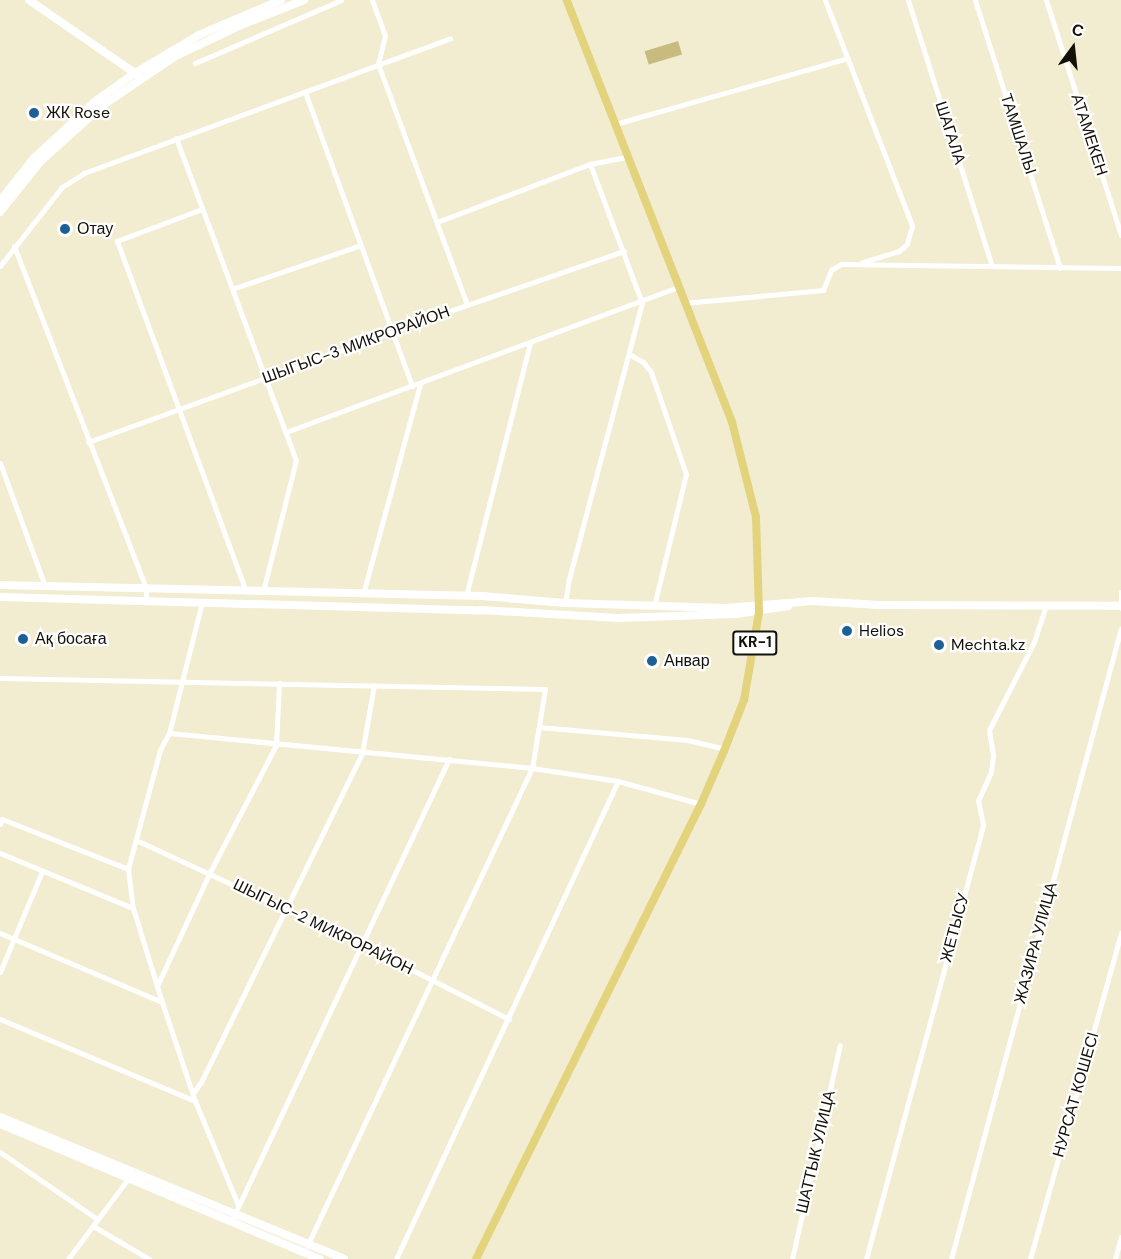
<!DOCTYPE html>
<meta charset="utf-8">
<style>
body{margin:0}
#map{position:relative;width:1121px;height:1259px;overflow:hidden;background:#f2ecd1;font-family:"DM Sans",sans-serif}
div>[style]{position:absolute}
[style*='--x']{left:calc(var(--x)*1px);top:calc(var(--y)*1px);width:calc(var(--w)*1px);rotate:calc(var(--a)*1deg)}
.green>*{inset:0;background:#c8bb7f;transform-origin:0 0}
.street>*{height:5px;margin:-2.5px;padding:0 2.5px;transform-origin:2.5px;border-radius:2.5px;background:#fff}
.secondary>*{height:8px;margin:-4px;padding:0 4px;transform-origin:4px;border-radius:4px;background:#fff}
.primary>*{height:8px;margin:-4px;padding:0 4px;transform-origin:4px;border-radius:4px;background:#e3d37d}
.dots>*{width:16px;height:16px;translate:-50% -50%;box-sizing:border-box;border:3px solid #fff;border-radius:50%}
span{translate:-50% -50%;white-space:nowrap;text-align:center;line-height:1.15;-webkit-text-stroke:4.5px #fff;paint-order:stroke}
.shield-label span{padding:2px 4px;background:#fff;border:2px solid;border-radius:4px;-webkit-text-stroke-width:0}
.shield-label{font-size:15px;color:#131108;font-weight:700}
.poi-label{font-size:16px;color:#131108}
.left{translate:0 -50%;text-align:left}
.street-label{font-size:16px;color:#131108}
.north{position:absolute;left:1043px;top:18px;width:60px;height:60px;-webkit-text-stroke:4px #fff;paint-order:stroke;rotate:15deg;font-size:16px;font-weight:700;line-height:24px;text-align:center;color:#131108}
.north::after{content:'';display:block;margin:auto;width:21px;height:27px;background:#131108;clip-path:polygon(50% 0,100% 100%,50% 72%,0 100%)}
</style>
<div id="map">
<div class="green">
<div style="left:678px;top:41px;width:14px;height:35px;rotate:73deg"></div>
</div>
<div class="street">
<div style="--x:372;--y:0;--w:38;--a:70"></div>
<div style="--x:385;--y:36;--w:29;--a:104"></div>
<div style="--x:378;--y:64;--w:257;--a:69.7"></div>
<div style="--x:825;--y:0;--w:242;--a:68.9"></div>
<div style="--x:912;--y:226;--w:19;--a:106"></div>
<div style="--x:907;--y:244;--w:11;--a:139"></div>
<div style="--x:899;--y:251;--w:39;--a:163"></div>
<div style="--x:908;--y:0;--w:279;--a:72.5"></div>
<div style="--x:975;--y:0;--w:281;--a:72.4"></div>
<div style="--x:1046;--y:0;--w:247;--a:72.3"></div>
<div style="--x:195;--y:63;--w:159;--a:-23.3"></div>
<div style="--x:305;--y:92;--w:313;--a:70"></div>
<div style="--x:615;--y:124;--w:242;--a:-15.8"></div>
<div style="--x:176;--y:138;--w:344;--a:69.6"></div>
<div style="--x:296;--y:460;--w:135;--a:104.1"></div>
<div style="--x:202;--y:209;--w:91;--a:159.4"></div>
<div style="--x:117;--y:241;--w:373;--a:69.8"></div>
<div style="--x:437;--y:222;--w:164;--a:-20.8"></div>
<div style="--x:590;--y:164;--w:38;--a:-11"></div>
<div style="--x:14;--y:246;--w:367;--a:68.9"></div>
<div style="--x:146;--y:588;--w:13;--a:90"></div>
<div style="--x:0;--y:266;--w:100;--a:-51.9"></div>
<div style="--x:62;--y:187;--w:26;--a:-32"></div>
<div style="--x:84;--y:173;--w:390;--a:-20.2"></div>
<div style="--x:232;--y:289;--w:136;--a:-18.8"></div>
<div style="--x:684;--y:303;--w:140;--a:-5.3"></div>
<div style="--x:823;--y:290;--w:22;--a:-68"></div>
<div style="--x:831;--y:270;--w:12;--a:-31"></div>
<div style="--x:841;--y:264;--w:280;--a:0.8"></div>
<div style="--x:629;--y:354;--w:16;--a:30"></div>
<div style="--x:643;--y:362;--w:13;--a:51"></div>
<div style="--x:651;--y:372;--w:108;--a:71.1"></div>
<div style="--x:686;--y:474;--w:136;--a:103.6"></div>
<div style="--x:286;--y:432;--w:418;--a:-20.3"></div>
<div style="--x:88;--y:442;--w:403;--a:-19.9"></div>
<div style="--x:467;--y:305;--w:166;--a:-19"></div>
<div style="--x:0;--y:463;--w:131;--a:69.9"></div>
<div style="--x:1121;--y:592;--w:16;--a:90"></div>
<div style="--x:363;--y:594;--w:218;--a:-74.8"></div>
<div style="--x:466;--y:596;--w:261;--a:-75.8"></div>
<div style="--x:202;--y:602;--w:135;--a:104.1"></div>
<div style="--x:169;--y:733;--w:19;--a:118"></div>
<div style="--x:160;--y:750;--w:123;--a:105.1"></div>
<div style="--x:128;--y:869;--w:39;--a:83"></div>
<div style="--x:133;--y:908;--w:98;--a:72.9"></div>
<div style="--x:162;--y:1002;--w:104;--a:71.6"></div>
<div style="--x:195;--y:1101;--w:113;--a:67.5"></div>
<div style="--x:565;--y:603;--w:24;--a:-81"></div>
<div style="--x:569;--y:579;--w:285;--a:-75.2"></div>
<div style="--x:642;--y:303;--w:148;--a:-110.5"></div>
<div style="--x:0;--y:678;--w:545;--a:1.16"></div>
<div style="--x:545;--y:689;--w:80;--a:99.3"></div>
<div style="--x:532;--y:768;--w:528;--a:115.21"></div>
<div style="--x:539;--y:727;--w:149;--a:5"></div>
<div style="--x:687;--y:740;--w:39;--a:13"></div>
<div style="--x:169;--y:733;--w:365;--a:5.5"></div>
<div style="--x:532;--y:768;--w:87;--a:8.6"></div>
<div style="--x:618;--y:781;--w:86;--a:15.5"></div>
<div style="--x:0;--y:824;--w:5;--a:-68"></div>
<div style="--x:2;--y:819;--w:136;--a:21.6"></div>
<div style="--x:136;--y:840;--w:250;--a:24.8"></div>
<div style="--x:363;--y:945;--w:164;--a:26.9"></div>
<div style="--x:0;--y:853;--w:144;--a:22.5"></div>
<div style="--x:0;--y:933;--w:176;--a:23.1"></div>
<div style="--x:0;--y:972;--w:109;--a:-67.4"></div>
<div style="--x:157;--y:986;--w:126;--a:-65.1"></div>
<div style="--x:210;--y:872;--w:143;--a:-62.5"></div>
<div style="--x:276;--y:745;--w:62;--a:-87.2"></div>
<div style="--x:0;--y:1019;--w:212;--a:22.8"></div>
<div style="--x:193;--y:1093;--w:14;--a:-54"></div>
<div style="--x:201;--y:1082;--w:366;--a:-63.9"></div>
<div style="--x:362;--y:753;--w:69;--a:-80"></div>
<div style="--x:0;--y:1152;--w:118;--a:34.6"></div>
<div style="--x:231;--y:1222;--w:512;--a:-64.79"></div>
<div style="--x:93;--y:1226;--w:65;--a:30.5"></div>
<div style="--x:68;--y:1259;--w:104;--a:-53.2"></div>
<div style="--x:396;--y:1259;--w:527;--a:-65.09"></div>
<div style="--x:792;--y:1259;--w:219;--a:-77.4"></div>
<div style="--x:866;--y:1259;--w:450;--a:-74.9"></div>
<div style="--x:983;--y:824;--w:24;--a:-102"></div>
<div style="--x:978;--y:801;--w:32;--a:-66"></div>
<div style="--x:991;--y:772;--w:17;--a:-83"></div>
<div style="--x:993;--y:755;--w:25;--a:-99"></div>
<div style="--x:989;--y:730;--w:99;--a:-62.9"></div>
<div style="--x:1034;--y:642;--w:40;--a:-72"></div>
<div style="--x:951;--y:1259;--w:653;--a:-74.92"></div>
<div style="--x:1030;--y:1259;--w:339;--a:-74.4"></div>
<div style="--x:1115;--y:1259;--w:23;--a:-75"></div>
</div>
<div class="secondary">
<div style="--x:29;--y:0;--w:134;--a:34.6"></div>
<div style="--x:0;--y:201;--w:53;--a:-51.8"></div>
<div style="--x:33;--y:159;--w:87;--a:-42.7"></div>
<div style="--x:97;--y:100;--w:47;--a:-35.4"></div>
<div style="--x:135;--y:73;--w:74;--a:-30.7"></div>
<div style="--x:199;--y:35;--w:89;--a:-23.1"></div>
<div style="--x:0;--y:212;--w:65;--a:-51.2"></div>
<div style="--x:41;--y:161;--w:82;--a:-42"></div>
<div style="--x:102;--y:106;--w:87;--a:-34.2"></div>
<div style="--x:174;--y:57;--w:74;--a:-25.5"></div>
<div style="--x:241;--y:25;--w:68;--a:-21.6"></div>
<div style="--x:0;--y:585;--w:482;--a:1.3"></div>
<div style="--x:482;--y:596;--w:83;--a:4.8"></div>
<div style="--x:565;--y:603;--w:160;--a:1.8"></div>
<div style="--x:725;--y:608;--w:88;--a:-4.5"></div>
<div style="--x:813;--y:601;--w:66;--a:3.5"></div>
<div style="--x:879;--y:605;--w:242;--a:0.2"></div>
<div style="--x:0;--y:597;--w:480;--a:1.6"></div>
<div style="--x:480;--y:610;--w:138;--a:3.3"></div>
<div style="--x:618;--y:618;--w:118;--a:-1.9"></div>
<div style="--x:736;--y:614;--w:53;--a:-8.7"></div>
<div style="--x:0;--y:1117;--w:372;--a:22.4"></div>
<div style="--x:0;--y:1124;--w:347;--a:22.9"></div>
</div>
<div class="primary">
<div style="--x:476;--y:1259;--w:508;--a:-63.69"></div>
<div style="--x:701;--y:804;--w:58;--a:-66.5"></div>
<div style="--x:724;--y:751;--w:55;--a:-68.6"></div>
<div style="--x:744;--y:700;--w:89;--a:-80.3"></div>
<div style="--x:759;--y:612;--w:95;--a:-91.8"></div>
<div style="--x:756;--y:517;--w:98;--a:-104.2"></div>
<div style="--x:732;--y:422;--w:453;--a:-111.4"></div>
</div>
<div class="dots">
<div style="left:34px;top:113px;background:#1d6095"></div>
<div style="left:65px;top:229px;background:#1d6095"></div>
<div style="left:847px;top:631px;background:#1d6095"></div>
<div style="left:23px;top:639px;background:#1d6095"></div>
<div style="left:939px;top:645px;background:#1d6095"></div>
<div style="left:652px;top:661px;background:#1d6095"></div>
</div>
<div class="shield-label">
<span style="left:755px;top:643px">KR-1</span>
</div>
<div class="poi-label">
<span class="left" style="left:46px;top:113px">ЖК Rose</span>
<span class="left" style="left:77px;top:229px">Отау</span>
<span class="left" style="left:859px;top:631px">Helios</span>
<span class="left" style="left:35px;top:639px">Ақ босаға</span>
<span class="left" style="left:951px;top:645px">Mechta.kz</span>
<span class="left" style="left:664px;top:661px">Анвар</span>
</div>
<div class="street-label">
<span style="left:950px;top:133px;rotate:72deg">ШАГАЛА</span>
<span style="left:1018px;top:134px;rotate:72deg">ТАМШАЛЫ</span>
<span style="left:1089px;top:135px;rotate:72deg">АТАМЕКЕН</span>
<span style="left:356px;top:345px;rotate:-20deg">ШЫГЫС-3 МИКРОРАЙОН</span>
<span style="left:323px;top:927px;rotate:26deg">ШЫГЫС-2 МИКРОРАЙОН</span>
<span style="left:955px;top:928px;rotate:-75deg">ЖЕТЫСУ</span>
<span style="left:1036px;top:943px;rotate:-75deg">ЖАЗИРА УЛИЦА</span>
<span style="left:1076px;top:1095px;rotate:-74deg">НУРСАТ КОШЕСI</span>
<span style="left:816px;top:1152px;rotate:-77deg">ШАТТЫК УЛИЦА</span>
</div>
<div class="north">С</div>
</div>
